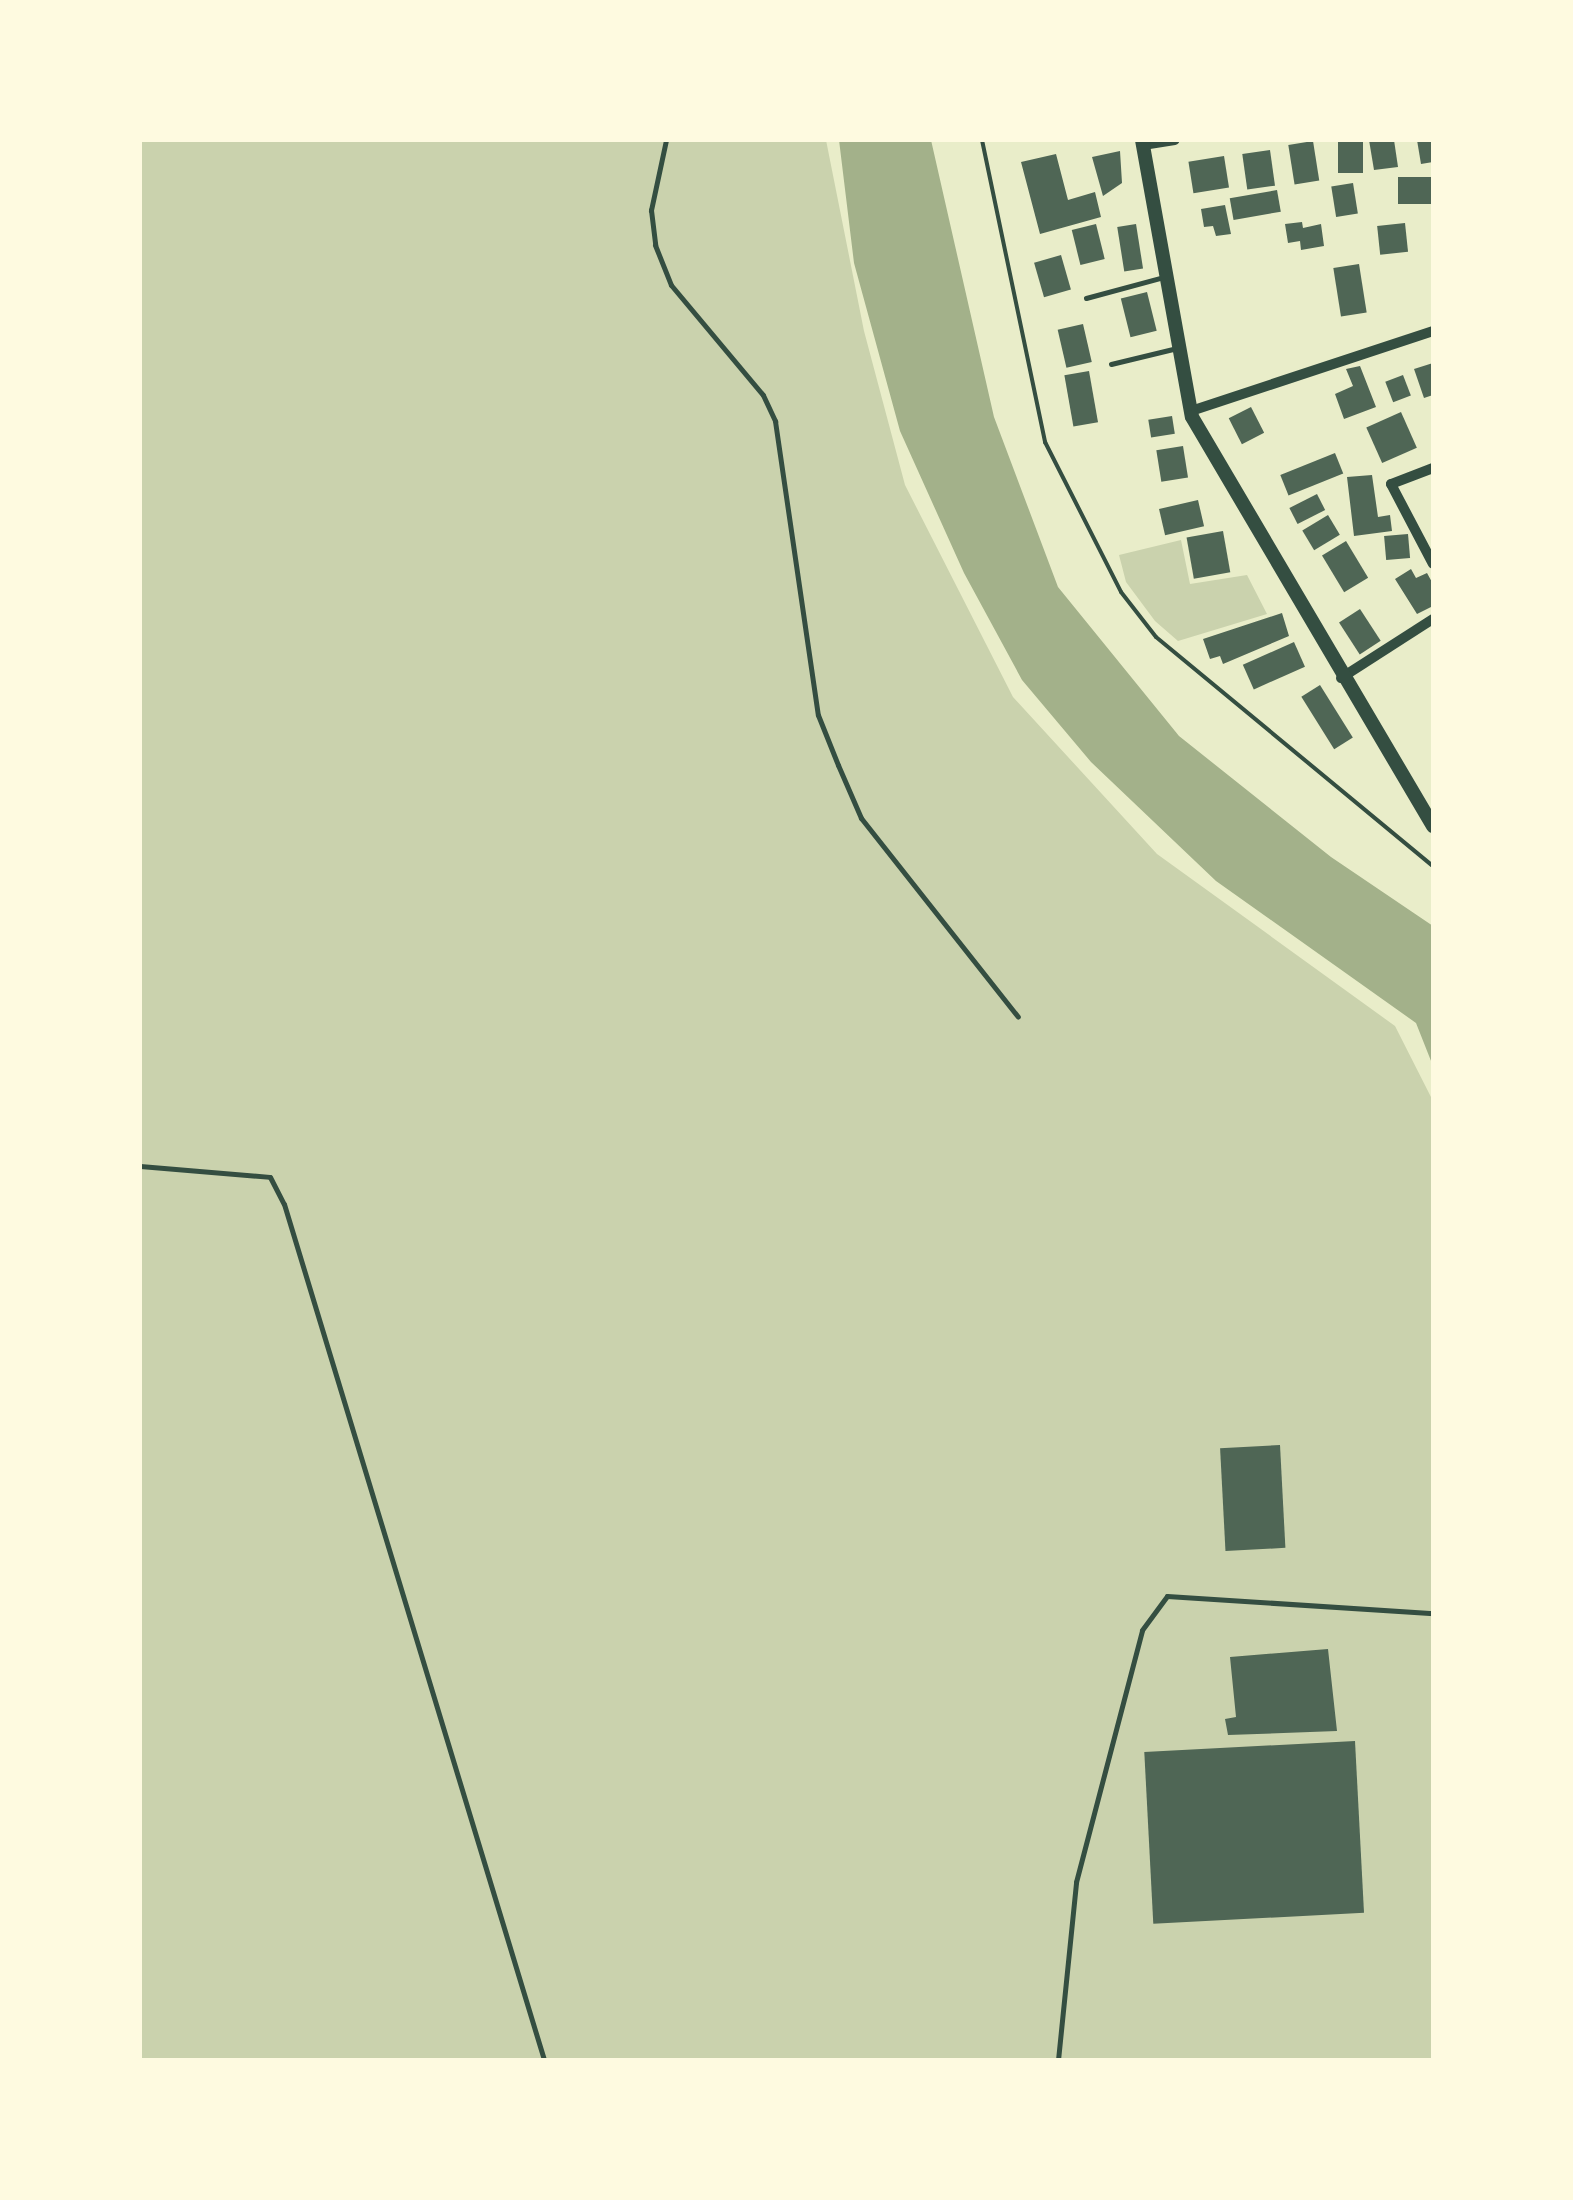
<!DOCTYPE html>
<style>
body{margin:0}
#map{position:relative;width:1573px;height:2200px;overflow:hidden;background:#e9edc9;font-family:"Open Sans",sans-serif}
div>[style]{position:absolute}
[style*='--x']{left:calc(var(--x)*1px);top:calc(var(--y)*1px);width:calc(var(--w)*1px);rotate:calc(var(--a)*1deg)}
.green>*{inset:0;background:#cad2ad}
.water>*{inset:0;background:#a3b18a}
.building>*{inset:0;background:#4f6655;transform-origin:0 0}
.path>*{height:4px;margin:-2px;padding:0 2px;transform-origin:2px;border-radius:2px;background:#344e41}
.service>*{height:5px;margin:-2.5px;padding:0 2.5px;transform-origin:2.5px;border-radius:2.5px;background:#344e41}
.minor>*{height:10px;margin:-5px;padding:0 5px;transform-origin:5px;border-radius:5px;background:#344e41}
.tertiary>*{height:14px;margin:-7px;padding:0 7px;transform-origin:7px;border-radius:7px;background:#344e41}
span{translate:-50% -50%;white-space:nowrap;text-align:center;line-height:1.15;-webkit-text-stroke:10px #fefae0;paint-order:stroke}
.frame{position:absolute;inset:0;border:142px solid #fefae0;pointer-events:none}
</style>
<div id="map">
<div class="green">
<div style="clip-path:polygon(140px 140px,826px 140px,864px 331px,905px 485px,1013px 697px,1157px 854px,1395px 1026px,1433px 1101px,1433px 2060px,140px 2060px)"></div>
<div style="clip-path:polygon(1181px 540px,1190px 584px,1247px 575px,1267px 614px,1178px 641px,1155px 621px,1126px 582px,1119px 555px)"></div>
</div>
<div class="water">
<div style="clip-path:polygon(839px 140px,931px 140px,994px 417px,1058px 587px,1179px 736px,1331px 857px,1433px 926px,1433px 1066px,1416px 1023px,1216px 881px,1091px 762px,1022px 680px,964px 573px,900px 431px,854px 263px)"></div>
</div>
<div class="building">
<div style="left:1338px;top:140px;width:25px;height:33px"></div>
<div style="clip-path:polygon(1369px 140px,1394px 140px,1398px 167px,1374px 170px)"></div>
<div style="clip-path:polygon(1417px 140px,1433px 140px,1433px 162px,1421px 164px)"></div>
<div style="left:1313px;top:141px;width:40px;height:25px;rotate:81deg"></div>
<div style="left:1270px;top:150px;width:36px;height:28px;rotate:82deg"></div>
<div style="clip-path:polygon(1120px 151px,1122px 183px,1103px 196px,1092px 157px)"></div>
<div style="clip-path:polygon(1056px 154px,1068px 200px,1095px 192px,1101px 217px,1040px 234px,1021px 162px)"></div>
<div style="left:1224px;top:156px;width:32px;height:36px;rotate:81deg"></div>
<div style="left:1433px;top:177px;width:27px;height:35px;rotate:90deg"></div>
<div style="left:1353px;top:183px;width:31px;height:22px;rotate:81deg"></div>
<div style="left:1277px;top:190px;width:22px;height:48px;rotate:80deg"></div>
<div style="clip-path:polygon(1225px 205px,1231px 234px,1216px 236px,1213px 226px,1204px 227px,1201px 209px)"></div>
<div style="clip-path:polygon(1302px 222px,1303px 228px,1321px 224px,1324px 246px,1301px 250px,1300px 241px,1288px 243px,1285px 224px)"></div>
<div style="left:1405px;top:223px;width:29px;height:28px;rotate:84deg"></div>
<div style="left:1096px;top:224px;width:36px;height:25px;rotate:76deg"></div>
<div style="left:1136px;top:224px;width:45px;height:19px;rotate:81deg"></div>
<div style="left:1061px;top:255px;width:36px;height:28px;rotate:74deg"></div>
<div style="left:1359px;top:264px;width:49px;height:26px;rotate:81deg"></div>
<div style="left:1147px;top:292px;width:40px;height:27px;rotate:76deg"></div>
<div style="left:1083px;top:324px;width:39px;height:26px;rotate:77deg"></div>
<div style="clip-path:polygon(1433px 363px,1433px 395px,1424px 398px,1414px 369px)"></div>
<div style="clip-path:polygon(1360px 366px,1376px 407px,1344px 419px,1335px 394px,1353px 386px,1346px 369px)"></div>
<div style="left:1089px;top:371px;width:52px;height:25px;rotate:80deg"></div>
<div style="left:1403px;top:375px;width:22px;height:19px;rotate:69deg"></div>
<div style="left:1251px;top:407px;width:29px;height:25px;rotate:63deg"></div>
<div style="left:1401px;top:412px;width:39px;height:38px;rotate:66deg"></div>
<div style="left:1172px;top:416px;width:18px;height:24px;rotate:81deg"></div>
<div style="left:1183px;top:446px;width:32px;height:27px;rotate:81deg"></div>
<div style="left:1335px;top:453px;width:22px;height:59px;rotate:68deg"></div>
<div style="clip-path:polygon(1372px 475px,1378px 517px,1390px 515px,1392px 531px,1354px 536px,1347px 477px)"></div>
<div style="left:1317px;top:494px;width:18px;height:31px;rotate:63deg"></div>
<div style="left:1198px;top:500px;width:27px;height:40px;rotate:77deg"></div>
<div style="left:1328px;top:515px;width:23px;height:30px;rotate:59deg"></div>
<div style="left:1223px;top:531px;width:42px;height:37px;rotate:80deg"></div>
<div style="left:1408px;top:534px;width:24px;height:24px;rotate:85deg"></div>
<div style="left:1346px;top:541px;width:43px;height:28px;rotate:59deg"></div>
<div style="clip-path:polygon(1411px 569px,1416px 578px,1427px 573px,1433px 584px,1433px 606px,1417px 614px,1395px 579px)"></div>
<div style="left:1360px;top:609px;width:38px;height:25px;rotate:57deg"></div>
<div style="clip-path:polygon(1282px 613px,1289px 636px,1223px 664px,1220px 656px,1210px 659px,1203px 639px)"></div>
<div style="left:1294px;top:642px;width:27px;height:56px;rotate:66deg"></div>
<div style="left:1320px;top:685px;width:62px;height:22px;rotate:58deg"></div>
<div style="left:1280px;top:1445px;width:103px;height:60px;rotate:87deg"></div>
<div style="clip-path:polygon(1328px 1649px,1337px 1731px,1228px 1735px,1225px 1719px,1236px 1717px,1230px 1657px)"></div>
<div style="left:1355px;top:1741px;width:172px;height:211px;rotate:87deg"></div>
</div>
<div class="path">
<div style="--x:982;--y:140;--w:309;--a:78.2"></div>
<div style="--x:1045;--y:442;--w:168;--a:63.1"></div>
<div style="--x:1121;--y:592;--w:57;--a:52.1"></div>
<div style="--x:1156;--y:637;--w:359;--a:39.6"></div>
</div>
<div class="service">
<div style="--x:666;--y:140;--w:72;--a:102.1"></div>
<div style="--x:651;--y:210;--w:35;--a:83"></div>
<div style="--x:655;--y:245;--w:43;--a:68.2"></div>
<div style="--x:671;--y:285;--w:143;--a:50.1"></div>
<div style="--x:763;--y:395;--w:29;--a:65"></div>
<div style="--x:775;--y:421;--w:297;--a:81.7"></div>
<div style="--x:818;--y:715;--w:54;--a:68.2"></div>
<div style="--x:838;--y:765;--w:58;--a:66.5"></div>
<div style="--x:861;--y:818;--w:253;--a:51.7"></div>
<div style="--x:1086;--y:298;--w:81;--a:-15.1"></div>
<div style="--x:1111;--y:364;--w:68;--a:-13.6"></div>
<div style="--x:140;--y:1166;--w:130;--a:4.8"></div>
<div style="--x:270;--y:1177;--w:30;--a:63"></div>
<div style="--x:284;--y:1204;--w:895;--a:73.1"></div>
<div style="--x:1058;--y:2060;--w:179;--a:-84.2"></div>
<div style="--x:1076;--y:1882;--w:260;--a:-75.3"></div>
<div style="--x:1142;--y:1630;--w:42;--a:-53.7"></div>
<div style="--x:1167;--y:1596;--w:267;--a:3.7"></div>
</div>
<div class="minor">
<div style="--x:1143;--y:145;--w:32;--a:-9"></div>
<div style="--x:1191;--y:411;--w:255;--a:-18.3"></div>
<div style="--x:1433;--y:468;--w:45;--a:159.1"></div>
<div style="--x:1391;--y:484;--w:90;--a:62.3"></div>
<div style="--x:1341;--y:678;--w:109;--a:-32.7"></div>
</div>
<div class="tertiary">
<div style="--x:1142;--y:140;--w:281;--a:79.8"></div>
<div style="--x:1192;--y:417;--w:475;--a:59.5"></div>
</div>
<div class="frame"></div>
</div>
